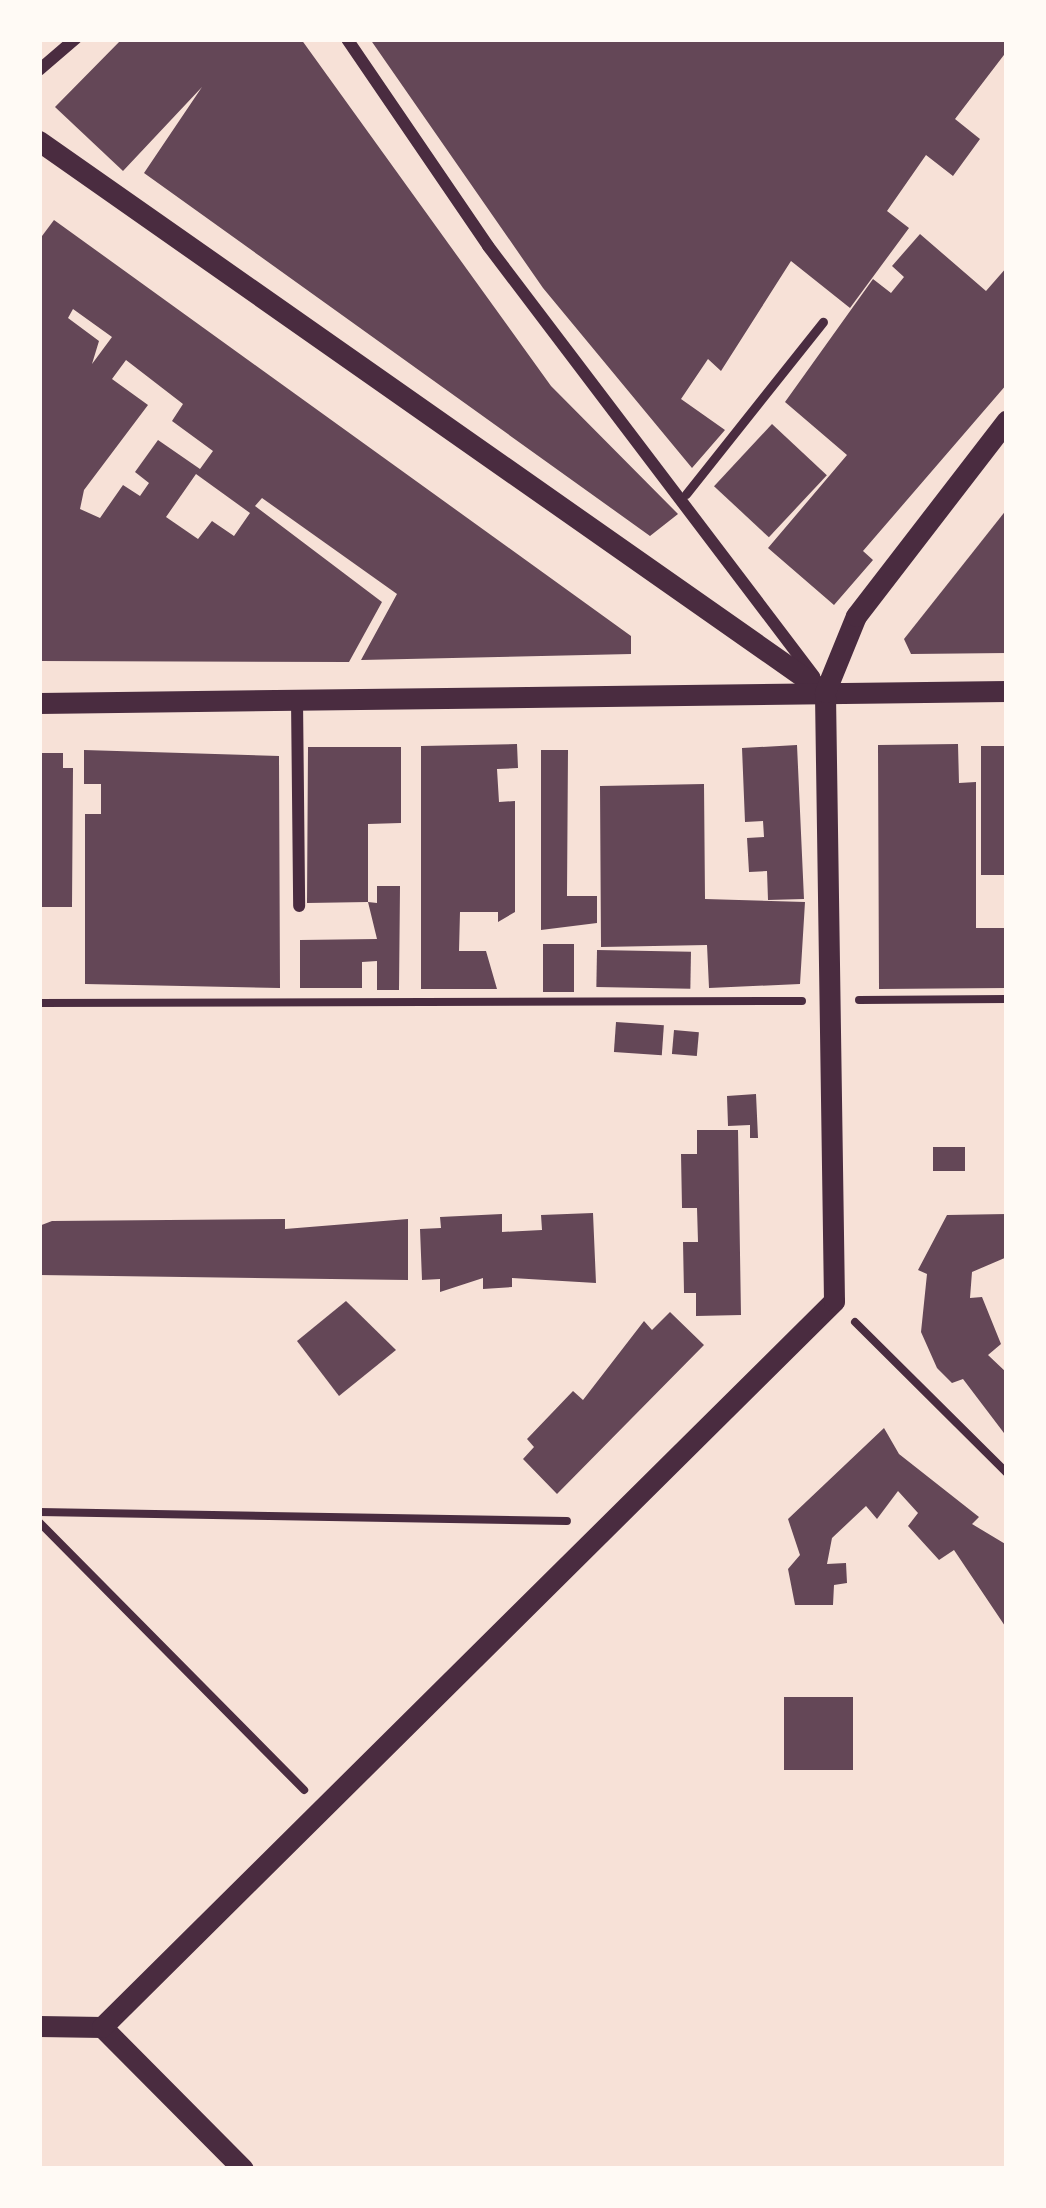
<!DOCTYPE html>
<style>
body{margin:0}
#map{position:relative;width:1046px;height:2208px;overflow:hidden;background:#f7e1d7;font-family:Ubuntu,sans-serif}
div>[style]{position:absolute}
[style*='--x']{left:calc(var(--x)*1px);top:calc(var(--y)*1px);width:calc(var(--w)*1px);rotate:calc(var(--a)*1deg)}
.building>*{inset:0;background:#644757;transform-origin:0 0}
.path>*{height:8px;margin:-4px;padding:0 4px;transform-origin:4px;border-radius:4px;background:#4a2c40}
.service>*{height:9px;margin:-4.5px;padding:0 4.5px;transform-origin:4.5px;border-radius:4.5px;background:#4a2c40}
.minor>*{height:12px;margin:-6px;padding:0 6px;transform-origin:6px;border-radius:6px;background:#4a2c40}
.tertiary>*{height:21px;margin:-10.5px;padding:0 10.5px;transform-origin:10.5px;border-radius:10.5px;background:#4a2c40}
span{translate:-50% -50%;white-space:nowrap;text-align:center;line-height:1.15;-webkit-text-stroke:9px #fffaf5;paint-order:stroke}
.frame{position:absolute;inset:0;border:42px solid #fffaf5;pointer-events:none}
</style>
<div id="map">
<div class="building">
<div style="clip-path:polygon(122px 39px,301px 39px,551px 386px,678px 514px,650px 536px,144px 173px,202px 87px,123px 171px,55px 107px)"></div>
<div style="clip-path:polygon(370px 39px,1007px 39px,1007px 51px,955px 119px,980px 139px,953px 176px,926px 155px,887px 211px,909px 228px,850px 308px,791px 261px,721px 371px,708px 359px,681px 399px,725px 430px,692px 468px,543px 288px)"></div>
<div style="clip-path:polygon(evenodd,54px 220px,631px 636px,631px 654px,361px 660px,397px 594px,262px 498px,255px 506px,382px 602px,349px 662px,39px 661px,39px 240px,54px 220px,73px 309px,112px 337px,92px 364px,99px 341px,68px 318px,73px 309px,54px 220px,126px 360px,183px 404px,172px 421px,213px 451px,200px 469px,158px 440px,135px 472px,149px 483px,140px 496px,123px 485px,100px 518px,80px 509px,84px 490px,148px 405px,112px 379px,126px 360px,54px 220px,196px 474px,250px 513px,234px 536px,212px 521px,198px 539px,166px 517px,196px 474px)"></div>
<div style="clip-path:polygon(920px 234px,986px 291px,1007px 267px,1007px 384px,863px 551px,873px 560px,834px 605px,768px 548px,847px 455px,785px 402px,873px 279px,891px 293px,904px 277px,892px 266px)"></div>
<div style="left:772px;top:424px;width:75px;height:85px;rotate:43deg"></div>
<div style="clip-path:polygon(1007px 509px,1007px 653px,911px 654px,904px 639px)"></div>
<div style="clip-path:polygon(517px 744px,518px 768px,497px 769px,499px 802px,515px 801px,515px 912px,498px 922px,498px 912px,460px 912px,459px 951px,486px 951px,497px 989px,421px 989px,421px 746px)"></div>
<div style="clip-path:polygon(958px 744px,959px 783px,976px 782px,976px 928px,1007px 928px,1007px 988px,879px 989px,878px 745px)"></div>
<div style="clip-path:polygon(797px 745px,804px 899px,768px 900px,767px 871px,749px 872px,747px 838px,764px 837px,763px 821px,745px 822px,742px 748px)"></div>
<div style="left:981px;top:746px;width:26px;height:129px"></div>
<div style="clip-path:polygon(308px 747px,401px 747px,401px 823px,368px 824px,368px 902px,307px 903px)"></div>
<div style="clip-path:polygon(84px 750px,279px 756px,280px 988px,85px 984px,85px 814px,101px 814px,101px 784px,84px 784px)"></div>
<div style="clip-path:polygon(541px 750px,568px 750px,567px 896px,597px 896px,597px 923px,541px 930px)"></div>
<div style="clip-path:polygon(39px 753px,63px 753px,63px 768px,73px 768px,72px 907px,42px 907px)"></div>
<div style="clip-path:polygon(704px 784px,705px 899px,805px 902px,800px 984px,709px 988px,707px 945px,601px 947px,600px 786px)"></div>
<div style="clip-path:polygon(377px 886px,400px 886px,399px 990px,377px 990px,377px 961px,362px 962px,362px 988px,300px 988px,300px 940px,377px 939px,368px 902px,377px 903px)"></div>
<div style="left:574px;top:944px;width:48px;height:31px;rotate:90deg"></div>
<div style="left:597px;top:950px;width:94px;height:37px;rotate:1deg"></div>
<div style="left:616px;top:1022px;width:48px;height:30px;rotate:4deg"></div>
<div style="left:674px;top:1030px;width:25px;height:24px;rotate:5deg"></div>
<div style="clip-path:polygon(756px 1094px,758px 1138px,750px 1138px,750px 1125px,728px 1126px,727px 1096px)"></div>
<div style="clip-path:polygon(697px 1130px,738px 1130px,741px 1315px,696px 1316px,696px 1293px,684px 1293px,683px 1242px,698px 1242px,697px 1208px,682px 1208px,681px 1154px,697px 1154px)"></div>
<div style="left:965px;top:1147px;width:24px;height:32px;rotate:90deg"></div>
<div style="clip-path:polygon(593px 1213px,596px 1283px,512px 1278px,512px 1287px,483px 1289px,483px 1278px,440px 1292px,440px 1279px,422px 1280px,420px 1229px,441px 1228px,440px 1217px,502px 1214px,502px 1232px,542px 1230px,541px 1215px)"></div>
<div style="clip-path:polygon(1007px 1214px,1007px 1257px,972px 1272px,970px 1298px,982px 1297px,1001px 1344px,988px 1355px,1007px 1373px,1007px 1437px,963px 1379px,952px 1383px,937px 1368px,921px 1332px,927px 1274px,918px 1270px,947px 1215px)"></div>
<div style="clip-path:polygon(285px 1219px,285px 1229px,408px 1219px,408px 1280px,39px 1275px,39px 1226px,52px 1221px)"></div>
<div style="clip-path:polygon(346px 1301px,396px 1350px,339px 1396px,297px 1341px)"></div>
<div style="clip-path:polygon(670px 1312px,704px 1345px,557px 1494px,523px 1459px,534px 1447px,527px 1439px,573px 1391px,583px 1400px,644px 1321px,652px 1330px)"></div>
<div style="clip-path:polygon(884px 1428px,899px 1454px,979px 1517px,972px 1524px,1007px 1545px,1007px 1629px,954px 1550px,939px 1560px,908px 1526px,918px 1513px,898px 1491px,877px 1519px,866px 1506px,832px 1538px,827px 1564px,846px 1563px,847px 1583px,834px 1585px,833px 1605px,795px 1605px,788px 1569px,800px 1555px,788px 1519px)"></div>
<div style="left:853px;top:1697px;width:73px;height:69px;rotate:90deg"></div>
</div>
<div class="path">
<div style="--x:859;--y:1000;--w:148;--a:-0.4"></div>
<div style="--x:39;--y:1003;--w:763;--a:-0.15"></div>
<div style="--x:855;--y:1322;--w:214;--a:44.8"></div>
<div style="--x:39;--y:1512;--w:528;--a:0.98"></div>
<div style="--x:39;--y:1522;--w:377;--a:45.3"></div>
</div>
<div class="service">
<div style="--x:686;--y:494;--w:220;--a:-51.5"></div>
</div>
<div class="minor">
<div style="--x:347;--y:39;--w:250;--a:55.7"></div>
<div style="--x:488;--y:246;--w:540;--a:52.83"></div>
<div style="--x:39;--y:70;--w:48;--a:-40.7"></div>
<div style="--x:297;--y:699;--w:207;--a:89.4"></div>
</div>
<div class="tertiary">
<div style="--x:39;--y:141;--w:960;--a:35.03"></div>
<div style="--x:39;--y:703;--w:968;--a:-0.71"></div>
<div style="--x:39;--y:2026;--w:63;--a:0.9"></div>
<div style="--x:102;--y:2027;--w:200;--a:45.2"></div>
<div style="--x:102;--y:2027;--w:1031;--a:-44.76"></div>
<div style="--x:834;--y:1301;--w:609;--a:-90.85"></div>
<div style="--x:825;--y:692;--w:82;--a:-67.8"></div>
<div style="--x:856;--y:616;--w:247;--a:-52.4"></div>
</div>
<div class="frame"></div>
</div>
